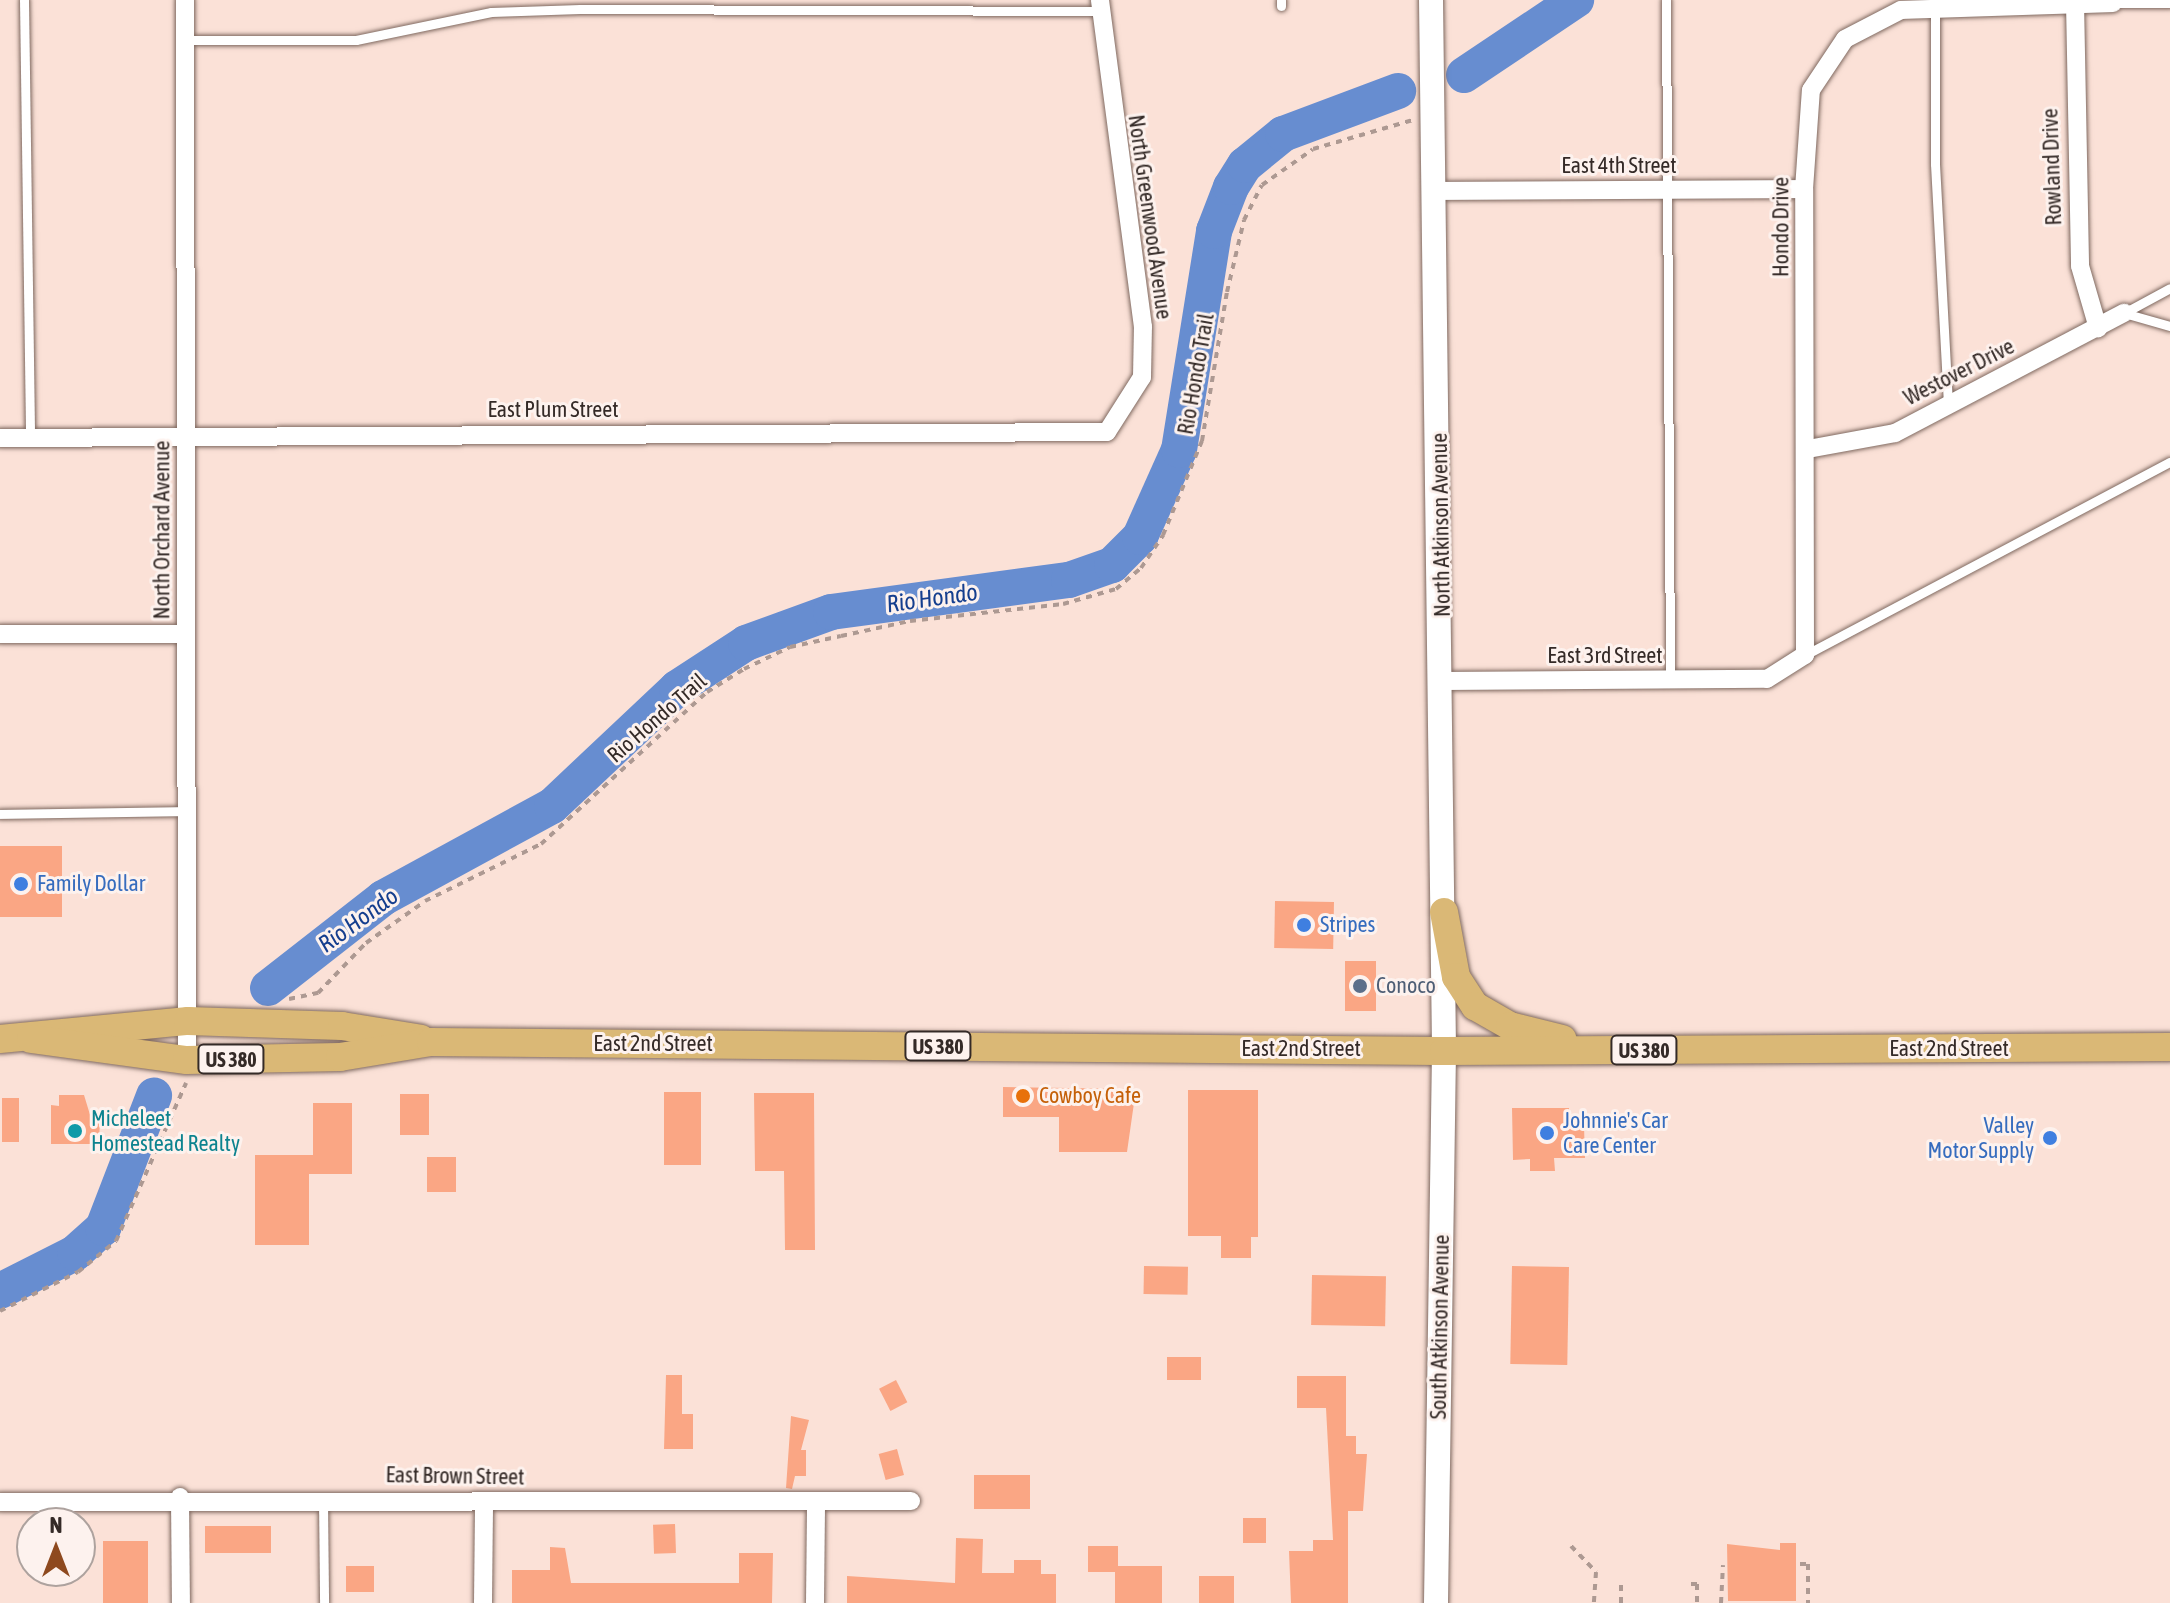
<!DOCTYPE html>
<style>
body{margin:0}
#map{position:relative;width:2170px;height:1603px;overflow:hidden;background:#fbe1d7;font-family:"Asap Condensed",sans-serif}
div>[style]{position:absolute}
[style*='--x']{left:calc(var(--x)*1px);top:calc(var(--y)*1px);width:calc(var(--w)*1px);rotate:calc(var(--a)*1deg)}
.river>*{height:36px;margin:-18px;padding:0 18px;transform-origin:18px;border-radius:18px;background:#678dd0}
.building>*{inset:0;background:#faa684;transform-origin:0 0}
.path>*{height:4px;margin-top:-2px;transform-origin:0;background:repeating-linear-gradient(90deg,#ad9992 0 6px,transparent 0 12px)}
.roads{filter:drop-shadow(0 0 2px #7f6960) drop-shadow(0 0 2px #7f6960)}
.lane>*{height:9px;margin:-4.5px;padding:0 4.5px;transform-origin:4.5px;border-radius:4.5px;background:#fff}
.street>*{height:18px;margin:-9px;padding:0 9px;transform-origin:9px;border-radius:9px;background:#fff}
.secondary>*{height:24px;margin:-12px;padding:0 12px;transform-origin:12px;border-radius:12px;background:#fff}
.primary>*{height:28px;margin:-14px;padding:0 14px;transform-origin:14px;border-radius:14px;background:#dab876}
.dots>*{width:22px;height:22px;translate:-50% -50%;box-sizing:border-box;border:4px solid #fdf2ee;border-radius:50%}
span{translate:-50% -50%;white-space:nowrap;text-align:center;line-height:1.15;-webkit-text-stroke:6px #fdf2ee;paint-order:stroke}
.shield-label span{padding:2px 6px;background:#fdf2ee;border:2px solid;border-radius:6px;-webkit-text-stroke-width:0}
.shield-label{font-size:20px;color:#342a27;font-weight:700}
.street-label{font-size:22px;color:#342a27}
.shop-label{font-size:22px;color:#366cbe}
.left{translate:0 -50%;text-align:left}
.right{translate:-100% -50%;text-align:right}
.service-label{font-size:22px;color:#4e5e75}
.food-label{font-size:22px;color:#c56008}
.culture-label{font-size:22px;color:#0d838f}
.water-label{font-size:24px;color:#153e8e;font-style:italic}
.north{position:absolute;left:16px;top:1507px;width:80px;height:80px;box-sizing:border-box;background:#fdf2ee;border:2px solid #ada29e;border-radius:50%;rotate:0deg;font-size:22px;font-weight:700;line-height:32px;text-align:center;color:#342a27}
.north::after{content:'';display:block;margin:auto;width:28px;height:36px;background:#8e491e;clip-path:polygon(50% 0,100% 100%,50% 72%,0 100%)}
</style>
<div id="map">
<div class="river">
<div style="--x:1464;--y:75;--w:135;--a:-33.8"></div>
<div style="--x:268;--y:988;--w:146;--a:-38"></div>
<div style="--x:383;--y:898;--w:192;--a:-28.6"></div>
<div style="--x:552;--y:806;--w:172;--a:-43.3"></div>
<div style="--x:677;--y:688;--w:82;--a:-33.1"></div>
<div style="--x:746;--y:643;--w:90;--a:-20"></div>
<div style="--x:831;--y:612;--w:240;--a:-7.7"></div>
<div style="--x:1069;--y:580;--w:46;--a:-19.2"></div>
<div style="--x:1112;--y:565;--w:40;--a:-45"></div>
<div style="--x:1140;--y:537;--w:95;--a:-65.9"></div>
<div style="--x:1179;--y:450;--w:222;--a:-80.9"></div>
<div style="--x:1214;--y:231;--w:47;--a:-68.9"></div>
<div style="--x:1231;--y:187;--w:26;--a:-58"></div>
<div style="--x:1245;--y:165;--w:49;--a:-39.2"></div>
<div style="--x:1283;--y:134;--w:123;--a:-20.5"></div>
<div style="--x:0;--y:1291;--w:84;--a:-26.9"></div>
<div style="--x:75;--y:1253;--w:38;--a:-42"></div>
<div style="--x:103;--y:1228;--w:142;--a:-68.9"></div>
</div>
<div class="building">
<div style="left:0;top:846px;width:62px;height:71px"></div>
<div style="left:1275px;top:901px;width:59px;height:47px;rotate:1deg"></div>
<div style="left:1345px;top:961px;width:31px;height:50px"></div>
<div style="clip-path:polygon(1003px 1087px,1136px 1089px,1127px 1152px,1059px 1152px,1059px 1117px,1003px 1117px)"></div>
<div style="clip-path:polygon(1188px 1090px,1258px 1090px,1258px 1237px,1251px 1237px,1251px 1258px,1221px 1258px,1221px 1236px,1188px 1236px)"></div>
<div style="left:664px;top:1092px;width:37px;height:73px"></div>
<div style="clip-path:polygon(754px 1093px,814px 1093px,815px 1250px,785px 1250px,784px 1171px,755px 1171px)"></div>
<div style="left:400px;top:1094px;width:29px;height:41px"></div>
<div style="clip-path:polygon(59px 1095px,84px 1095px,91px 1118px,100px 1118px,99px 1144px,51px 1144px,51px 1105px,59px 1106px)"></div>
<div style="left:2px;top:1098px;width:17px;height:44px"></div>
<div style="clip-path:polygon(313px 1103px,352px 1103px,352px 1174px,309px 1174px,309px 1245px,255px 1245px,255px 1155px,313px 1155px)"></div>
<div style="clip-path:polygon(1512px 1108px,1569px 1108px,1570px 1126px,1584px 1126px,1585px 1158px,1554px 1158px,1555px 1171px,1530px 1171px,1530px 1159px,1513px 1160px)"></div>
<div style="left:427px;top:1157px;width:29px;height:35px"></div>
<div style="left:1144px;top:1266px;width:44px;height:28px;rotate:1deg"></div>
<div style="left:1512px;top:1266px;width:57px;height:98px;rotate:1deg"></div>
<div style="left:1312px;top:1275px;width:74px;height:50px;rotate:1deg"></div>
<div style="left:1167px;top:1357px;width:34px;height:23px"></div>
<div style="clip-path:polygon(666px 1375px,682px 1375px,682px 1414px,693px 1414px,693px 1449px,664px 1449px)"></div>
<div style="clip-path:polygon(1297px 1376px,1346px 1376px,1346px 1436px,1356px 1436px,1356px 1454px,1367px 1454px,1363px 1511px,1348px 1511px,1348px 1603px,1291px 1603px,1289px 1551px,1313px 1551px,1313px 1540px,1333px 1540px,1326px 1408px,1297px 1408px)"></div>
<div style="left:896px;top:1380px;width:25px;height:19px;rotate:63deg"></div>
<div style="clip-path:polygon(791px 1416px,809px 1420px,801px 1450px,806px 1450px,806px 1476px,795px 1476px,792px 1489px,786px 1488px)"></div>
<div style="left:897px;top:1449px;width:27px;height:19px;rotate:75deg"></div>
<div style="left:974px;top:1475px;width:56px;height:34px"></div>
<div style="left:1243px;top:1518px;width:23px;height:25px"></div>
<div style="left:675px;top:1524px;width:29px;height:22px;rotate:88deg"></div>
<div style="left:205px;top:1526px;width:66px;height:27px"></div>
<div style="clip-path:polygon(956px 1538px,983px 1539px,982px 1573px,1014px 1573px,1014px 1560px,1041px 1560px,1041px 1574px,1056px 1574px,1056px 1603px,847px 1603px,847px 1576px,955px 1583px)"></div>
<div style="left:103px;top:1541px;width:45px;height:62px"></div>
<div style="clip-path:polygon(1780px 1543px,1796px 1543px,1796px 1601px,1728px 1601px,1727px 1544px,1780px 1550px)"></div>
<div style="clip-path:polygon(1088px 1546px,1118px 1546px,1118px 1566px,1162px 1566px,1162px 1603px,1115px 1603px,1115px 1572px,1088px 1572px)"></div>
<div style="clip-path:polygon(550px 1547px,565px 1548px,571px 1583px,739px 1583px,739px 1553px,773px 1553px,772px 1603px,512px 1603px,512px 1570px,550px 1570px)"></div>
<div style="left:346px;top:1566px;width:28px;height:26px"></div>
<div style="left:1199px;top:1576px;width:35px;height:27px"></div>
</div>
<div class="path">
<div style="--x:289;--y:999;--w:30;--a:-12"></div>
<div style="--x:318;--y:993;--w:69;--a:-46.2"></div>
<div style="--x:366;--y:943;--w:72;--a:-35.4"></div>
<div style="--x:425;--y:901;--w:129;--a:-26.2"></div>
<div style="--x:541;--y:844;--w:225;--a:-42.5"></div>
<div style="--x:707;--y:692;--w:44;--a:-31.9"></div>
<div style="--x:744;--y:669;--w:51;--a:-25.6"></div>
<div style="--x:790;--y:647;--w:52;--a:-12.2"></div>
<div style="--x:841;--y:636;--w:71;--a:-12.3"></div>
<div style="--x:910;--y:621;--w:154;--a:-6.3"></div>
<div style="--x:1063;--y:604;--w:55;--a:-15.8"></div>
<div style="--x:1116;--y:589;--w:33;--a:-40"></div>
<div style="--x:1141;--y:568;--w:40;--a:-56"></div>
<div style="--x:1163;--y:535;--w:102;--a:-67.5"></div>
<div style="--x:1202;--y:441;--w:151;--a:-80.5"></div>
<div style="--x:1227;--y:292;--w:74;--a:-76.7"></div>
<div style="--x:1244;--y:220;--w:39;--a:-63"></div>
<div style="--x:1262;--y:185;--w:62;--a:-35.2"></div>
<div style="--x:1313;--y:149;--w:104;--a:-16.2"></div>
<div style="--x:0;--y:1311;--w:87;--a:-26.6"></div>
<div style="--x:78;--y:1272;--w:49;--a:-39.2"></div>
<div style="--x:116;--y:1241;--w:173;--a:-66.1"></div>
<div style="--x:1571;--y:1546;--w:36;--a:46"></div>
<div style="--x:1596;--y:1572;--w:31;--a:94"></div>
<div style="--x:1800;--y:1564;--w:8;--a:0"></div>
<div style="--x:1808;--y:1564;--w:39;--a:90"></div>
<div style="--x:1691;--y:1584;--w:6;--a:0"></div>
<div style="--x:1697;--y:1584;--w:19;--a:90"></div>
<div style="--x:1621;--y:1585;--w:18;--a:90"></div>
<div style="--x:1721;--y:1603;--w:38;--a:-87"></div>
</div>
<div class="roads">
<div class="lane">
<div style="--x:24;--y:0;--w:437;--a:89.2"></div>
<div style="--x:1281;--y:0;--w:6;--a:90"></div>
<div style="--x:1666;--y:0;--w:680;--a:89.66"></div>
<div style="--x:2113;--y:3;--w:57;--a:0"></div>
<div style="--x:1935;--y:9;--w:155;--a:90"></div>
<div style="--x:1935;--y:164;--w:241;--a:86.9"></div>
<div style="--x:185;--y:40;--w:171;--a:0"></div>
<div style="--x:356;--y:40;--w:138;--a:-11.7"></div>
<div style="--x:491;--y:12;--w:89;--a:-1.9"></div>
<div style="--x:580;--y:9;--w:521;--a:0.22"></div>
<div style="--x:2124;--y:313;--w:52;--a:-28.5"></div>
<div style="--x:2124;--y:313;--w:48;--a:15.8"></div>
<div style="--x:1805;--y:655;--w:413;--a:-27.9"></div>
<div style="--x:0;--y:814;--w:187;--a:-0.9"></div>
<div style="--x:323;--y:1499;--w:104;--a:89.4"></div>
</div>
<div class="street">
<div style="--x:185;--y:0;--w:1060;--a:89.89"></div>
<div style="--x:2075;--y:2;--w:264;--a:88.9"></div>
<div style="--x:2080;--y:266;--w:65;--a:73.8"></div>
<div style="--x:1436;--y:191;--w:368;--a:-0.3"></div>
<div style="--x:0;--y:438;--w:1107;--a:-0.31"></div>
<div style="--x:1107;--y:432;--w:65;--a:-57.5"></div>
<div style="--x:1142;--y:377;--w:50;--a:-88.9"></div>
<div style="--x:1143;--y:327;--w:330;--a:-97.5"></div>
<div style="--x:1808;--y:449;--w:88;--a:-10.4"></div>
<div style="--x:1895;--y:433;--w:259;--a:-27.7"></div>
<div style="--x:0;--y:634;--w:186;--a:0"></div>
<div style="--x:1442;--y:681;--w:325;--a:-0.4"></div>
<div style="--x:1767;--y:679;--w:45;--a:-32.3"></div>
<div style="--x:1805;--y:655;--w:466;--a:-90.1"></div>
<div style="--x:1804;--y:189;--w:99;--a:-86"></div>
<div style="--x:1811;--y:90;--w:61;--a:-56.3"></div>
<div style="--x:1845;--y:39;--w:63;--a:-27.4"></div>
<div style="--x:1901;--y:10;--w:212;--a:-1.9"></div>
<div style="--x:180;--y:1497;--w:106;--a:89.5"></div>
<div style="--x:0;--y:1502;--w:911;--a:-0.06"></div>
<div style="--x:483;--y:1603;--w:102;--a:-89.4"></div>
<div style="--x:815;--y:1603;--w:101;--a:-89.4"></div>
</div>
<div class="secondary">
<div style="--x:1431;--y:0;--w:1051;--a:89.29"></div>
<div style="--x:1444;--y:1051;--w:552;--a:90.83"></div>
</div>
<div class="primary">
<div style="--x:1444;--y:912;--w:66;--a:79.5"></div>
<div style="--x:1456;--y:977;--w:35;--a:57"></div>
<div style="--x:1475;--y:1006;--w:40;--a:29.7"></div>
<div style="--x:1510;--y:1026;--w:54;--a:14"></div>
<div style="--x:0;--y:1039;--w:189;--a:-5.5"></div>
<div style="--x:188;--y:1021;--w:154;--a:1.9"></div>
<div style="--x:342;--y:1026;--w:80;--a:9.3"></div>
<div style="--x:31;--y:1039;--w:157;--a:7.7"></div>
<div style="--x:187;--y:1060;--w:153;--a:-1.1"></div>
<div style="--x:340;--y:1057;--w:92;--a:-9.4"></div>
<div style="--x:431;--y:1042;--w:1013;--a:0.51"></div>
<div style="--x:1444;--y:1051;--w:726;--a:-0.32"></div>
</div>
</div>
<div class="dots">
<div style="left:21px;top:884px;background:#3f7fe0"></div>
<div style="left:1304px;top:925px;background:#3f7fe0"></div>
<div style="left:1360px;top:986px;background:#5c6f8a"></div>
<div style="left:1023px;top:1096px;background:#e8710a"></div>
<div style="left:75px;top:1131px;background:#0f9aa8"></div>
<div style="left:1547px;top:1133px;background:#3f7fe0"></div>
<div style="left:2050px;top:1138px;background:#3f7fe0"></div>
</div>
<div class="shield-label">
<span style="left:938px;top:1046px">US 380</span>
<span style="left:1644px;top:1050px">US 380</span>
<span style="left:231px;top:1059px">US 380</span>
</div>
<div class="street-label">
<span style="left:1619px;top:166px">East 4th Street</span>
<span style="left:2052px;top:167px;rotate:-92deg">Rowland Drive</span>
<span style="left:1150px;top:217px;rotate:82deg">North Greenwood Avenue</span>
<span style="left:1781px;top:227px;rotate:-90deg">Hondo Drive</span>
<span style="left:1959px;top:372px;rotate:-27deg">Westover Drive</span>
<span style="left:1196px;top:374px;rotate:-80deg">Rio Hondo Trail</span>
<span style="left:553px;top:410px">East Plum Street</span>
<span style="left:1441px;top:525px;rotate:-91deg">North Atkinson Avenue</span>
<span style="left:162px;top:530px;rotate:-90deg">North Orchard Avenue</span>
<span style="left:1605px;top:656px">East 3rd Street</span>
<span style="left:657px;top:718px;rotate:-41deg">Rio Hondo Trail</span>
<span style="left:653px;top:1044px">East 2nd Street</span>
<span style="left:1301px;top:1049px">East 2nd Street</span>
<span style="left:1949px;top:1049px">East 2nd Street</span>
<span style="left:1440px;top:1327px;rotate:-89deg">South Atkinson Avenue</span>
<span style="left:455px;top:1476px;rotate:1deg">East Brown Street</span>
</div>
<div class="shop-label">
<span class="left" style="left:37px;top:884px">Family Dollar</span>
<span class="left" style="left:1320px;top:925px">Stripes</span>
<span class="left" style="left:1563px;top:1133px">Johnnie's Car<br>Care Center</span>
<span class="right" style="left:2034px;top:1138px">Valley<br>Motor Supply</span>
</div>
<div class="service-label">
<span class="left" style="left:1376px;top:986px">Conoco</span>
</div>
<div class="food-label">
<span class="left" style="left:1039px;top:1096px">Cowboy Cafe</span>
</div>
<div class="culture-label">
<span class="left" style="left:91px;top:1131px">Micheleet<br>Homestead Realty</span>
</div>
<div class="water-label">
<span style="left:932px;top:598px;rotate:-8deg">Rio Hondo</span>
<span style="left:358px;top:920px;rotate:-36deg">Rio Hondo</span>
</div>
<div class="north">N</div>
</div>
